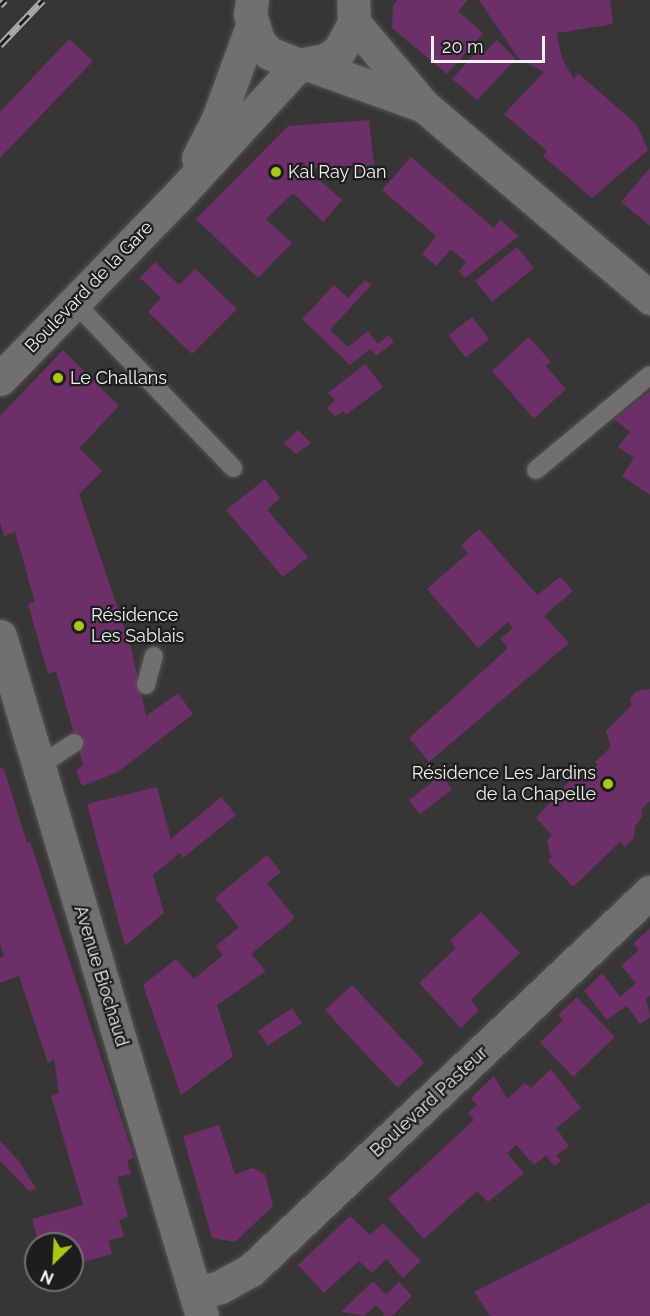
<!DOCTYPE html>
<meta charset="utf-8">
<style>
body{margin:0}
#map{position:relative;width:650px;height:1316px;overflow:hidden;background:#383537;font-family:Raleway,sans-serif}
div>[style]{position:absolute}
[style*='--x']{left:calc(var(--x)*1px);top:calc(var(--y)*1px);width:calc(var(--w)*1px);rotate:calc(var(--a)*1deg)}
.building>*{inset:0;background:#6c2f68;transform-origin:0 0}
.roads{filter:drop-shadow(0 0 2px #565356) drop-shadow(0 0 2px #565356)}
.service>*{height:18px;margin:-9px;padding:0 9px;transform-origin:9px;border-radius:9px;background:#726f71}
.minor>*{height:33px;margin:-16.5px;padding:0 16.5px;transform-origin:16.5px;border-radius:16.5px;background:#726f71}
.tertiary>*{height:33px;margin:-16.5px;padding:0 16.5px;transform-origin:16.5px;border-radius:16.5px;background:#726f71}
.secondary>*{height:33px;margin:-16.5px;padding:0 16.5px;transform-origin:16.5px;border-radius:16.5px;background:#726f71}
.rail>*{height:7px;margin-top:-3.5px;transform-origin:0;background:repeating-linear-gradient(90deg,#1e1d1e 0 14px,#afacae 0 28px);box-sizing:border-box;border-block:2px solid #afacae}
.dots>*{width:16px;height:16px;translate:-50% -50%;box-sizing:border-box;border:3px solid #1e1d1e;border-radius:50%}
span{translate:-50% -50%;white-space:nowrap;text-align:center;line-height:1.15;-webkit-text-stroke:4.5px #1e1d1e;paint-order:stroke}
.poi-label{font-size:18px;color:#f2f0f2}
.left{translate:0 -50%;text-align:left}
.right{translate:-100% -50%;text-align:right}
.street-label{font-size:18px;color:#f2f0f2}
.north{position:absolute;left:24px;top:1232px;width:60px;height:60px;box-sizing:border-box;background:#1e1d1e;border:2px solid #737173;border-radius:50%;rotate:204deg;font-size:16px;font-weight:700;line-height:24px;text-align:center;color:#f2f0f2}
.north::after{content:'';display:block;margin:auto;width:21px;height:27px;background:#aac719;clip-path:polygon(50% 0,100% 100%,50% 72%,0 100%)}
.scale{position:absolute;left:431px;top:36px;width:114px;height:27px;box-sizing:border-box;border:3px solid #f2f0f2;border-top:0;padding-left:8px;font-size:18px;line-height:21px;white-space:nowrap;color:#f2f0f2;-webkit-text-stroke:4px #1e1d1e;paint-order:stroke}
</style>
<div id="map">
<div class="building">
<div style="clip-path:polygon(397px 0,468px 0,458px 11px,483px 33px,447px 74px,392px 28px,393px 5px)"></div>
<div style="clip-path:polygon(479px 0,610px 0,613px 24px,557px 33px,562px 59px,574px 79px,578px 73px,637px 125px,648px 150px,592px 198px,543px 156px,547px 151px,504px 114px,544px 72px,518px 58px)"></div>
<div style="clip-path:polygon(69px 39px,93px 61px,0 158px,0 112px)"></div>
<div style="clip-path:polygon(497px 40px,516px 59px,477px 100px,452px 79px,478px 50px,483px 54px)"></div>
<div style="clip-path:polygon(369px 120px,374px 165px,367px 166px,367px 172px,355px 173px,355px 166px,307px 169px,342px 200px,323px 222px,293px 193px,266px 219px,292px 243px,258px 278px,196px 219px,288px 126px)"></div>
<div style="clip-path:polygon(411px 157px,494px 228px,500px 220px,519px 236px,465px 278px,459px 271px,466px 262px,451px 249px,436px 266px,422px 254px,436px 236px,382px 190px)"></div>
<div style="clip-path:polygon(650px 168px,650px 226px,621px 202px)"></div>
<div style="left:517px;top:247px;width:27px;height:54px;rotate:51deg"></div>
<div style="clip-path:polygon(155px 262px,179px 285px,195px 269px,237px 309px,192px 354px,148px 312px,161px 298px,140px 278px)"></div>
<div style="clip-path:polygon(365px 280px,371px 285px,330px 330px,348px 347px,368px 331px,378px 344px,389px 335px,394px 342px,376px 356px,370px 349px,350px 365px,302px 319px,334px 285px,348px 298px)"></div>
<div style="left:472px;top:317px;width:28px;height:30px;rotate:52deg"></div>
<div style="clip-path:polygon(529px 337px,551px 362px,546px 366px,566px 389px,534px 419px,492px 371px)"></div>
<div style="clip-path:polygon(63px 350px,119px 406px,79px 448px,102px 471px,79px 494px,131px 647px,146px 716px,178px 693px,193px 714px,118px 772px,82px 786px,76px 771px,83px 765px,56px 671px,48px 674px,28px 604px,35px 602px,15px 532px,4px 536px,0 523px,0 416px)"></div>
<div style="clip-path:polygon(365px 364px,383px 387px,346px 415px,343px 411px,335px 417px,327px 408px,335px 400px,328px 393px)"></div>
<div style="clip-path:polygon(650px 391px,650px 495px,622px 476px,634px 458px,618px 447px,630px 432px,614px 419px)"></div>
<div style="clip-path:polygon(298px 430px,311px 443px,296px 454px,284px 443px)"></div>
<div style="clip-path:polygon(265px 479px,280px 498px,267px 510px,308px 557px,283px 577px,226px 510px)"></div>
<div style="clip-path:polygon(479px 529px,537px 595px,560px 577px,573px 591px,544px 616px,569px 643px,429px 762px,409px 738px,508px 648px,500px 639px,513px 628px,508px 622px,478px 648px,427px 589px,468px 553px,461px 545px)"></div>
<div style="clip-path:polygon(650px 689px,650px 801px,641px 810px,643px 816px,635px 826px,634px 838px,625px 847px,620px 842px,573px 887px,548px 861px,551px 858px,547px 841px,552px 835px,536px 818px,576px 774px,588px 775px,598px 765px,595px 762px,611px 747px,606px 731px,631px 706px,630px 699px,636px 691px)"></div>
<div style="clip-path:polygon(0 768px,4px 769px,27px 843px,30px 841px,134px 1158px,127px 1160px,131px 1174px,117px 1177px,128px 1217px,119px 1220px,124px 1236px,108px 1241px,112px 1254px,72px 1265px,72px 1244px,39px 1244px,32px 1219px,83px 1205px,51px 1096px,59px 1093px,54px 1059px,48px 1063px,19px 976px,0 983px,0 957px,4px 956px,0 944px)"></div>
<div style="left:441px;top:775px;width:18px;height:41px;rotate:52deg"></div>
<div style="clip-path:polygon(157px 787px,171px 839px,221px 797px,236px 815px,183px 858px,180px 853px,153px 875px,164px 913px,125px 946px,87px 804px)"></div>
<div style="clip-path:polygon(267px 855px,281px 872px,267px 883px,295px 918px,251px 954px,266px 971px,217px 1005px,233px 1056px,181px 1095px,143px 985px,176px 959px,194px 979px,223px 955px,216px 946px,239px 927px,215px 898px)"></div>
<div style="clip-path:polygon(481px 912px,520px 953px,471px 1000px,479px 1010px,461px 1028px,419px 983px,456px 948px,450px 940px)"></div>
<div style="clip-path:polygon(650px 928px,650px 996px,646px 998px,650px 1017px,640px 1024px,627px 1006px,607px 1020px,584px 991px,602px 973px,620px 997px,636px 983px,621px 966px,639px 950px,633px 944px)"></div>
<div style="left:352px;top:985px;width:106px;height:37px;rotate:47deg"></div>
<div style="clip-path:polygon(577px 997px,615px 1037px,573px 1077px,540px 1042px,563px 1020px,558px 1015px)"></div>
<div style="left:292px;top:1008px;width:18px;height:41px;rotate:56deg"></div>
<div style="clip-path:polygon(551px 1069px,581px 1108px,556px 1128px,569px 1146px,556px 1156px,561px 1161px,554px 1166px,546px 1155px,534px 1165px,516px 1145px,507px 1153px,524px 1173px,488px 1202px,477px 1191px,424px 1239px,388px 1199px,474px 1120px,468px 1113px,477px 1105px,471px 1098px,494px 1076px,507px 1099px,525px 1083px,531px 1088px)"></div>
<div style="clip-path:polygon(219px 1125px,235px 1174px,253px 1168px,265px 1174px,273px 1206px,235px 1242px,212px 1238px,183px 1136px)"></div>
<div style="clip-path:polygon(0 1141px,19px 1161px,36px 1189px,29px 1191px,0 1161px)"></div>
<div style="clip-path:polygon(650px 1203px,650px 1316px,490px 1316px,474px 1292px)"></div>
<div style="clip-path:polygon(350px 1216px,370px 1235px,383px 1223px,421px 1261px,403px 1278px,386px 1259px,372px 1273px,359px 1261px,324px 1293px,298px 1265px)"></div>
<div style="clip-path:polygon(373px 1281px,386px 1295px,399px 1282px,412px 1296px,392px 1316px,386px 1316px,376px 1305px,364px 1316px,341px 1312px)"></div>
</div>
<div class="roads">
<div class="service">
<div style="--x:74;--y:302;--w:230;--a:46.2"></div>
<div style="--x:536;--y:470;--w:148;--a:-39.8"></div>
<div style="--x:146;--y:685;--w:30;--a:-75"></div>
<div style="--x:39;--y:766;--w:42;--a:-33.3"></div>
</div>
<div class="minor">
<div style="--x:0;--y:636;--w:709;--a:73.46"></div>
<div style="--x:196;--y:1293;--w:25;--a:-14"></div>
<div style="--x:220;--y:1287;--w:35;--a:-29"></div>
<div style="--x:251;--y:1270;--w:550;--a:-43.45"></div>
</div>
<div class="tertiary">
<div style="--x:354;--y:23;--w:109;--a:49.9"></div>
<div style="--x:424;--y:106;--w:297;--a:40.3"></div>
<div style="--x:310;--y:65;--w:118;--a:19.8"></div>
</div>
<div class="secondary">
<div style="--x:252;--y:0;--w:14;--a:98"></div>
<div style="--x:250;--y:14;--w:28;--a:73"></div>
<div style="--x:258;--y:41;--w:16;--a:47"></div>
<div style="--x:269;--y:53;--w:31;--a:22"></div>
<div style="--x:298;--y:65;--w:27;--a:-10"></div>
<div style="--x:325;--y:60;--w:17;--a:-33"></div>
<div style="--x:339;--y:51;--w:32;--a:-62"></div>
<div style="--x:354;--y:23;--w:23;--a:-92"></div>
<div style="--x:198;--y:158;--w:44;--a:-62.9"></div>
<div style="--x:218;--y:119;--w:99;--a:-69.9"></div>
<div style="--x:0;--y:379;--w:255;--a:-45.8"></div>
<div style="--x:178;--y:196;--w:178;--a:-47.5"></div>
</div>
</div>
<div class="rail">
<div style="--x:0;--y:5;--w:7;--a:-45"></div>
<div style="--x:0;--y:45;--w:62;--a:-46.3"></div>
</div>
<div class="dots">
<div style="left:276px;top:172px;background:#aac719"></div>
<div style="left:58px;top:378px;background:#aac719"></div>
<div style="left:79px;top:626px;background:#aac719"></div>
<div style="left:608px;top:784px;background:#aac719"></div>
</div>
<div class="poi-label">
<span class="left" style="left:288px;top:172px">Kal Ray Dan</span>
<span class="left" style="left:70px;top:378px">Le Challans</span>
<span class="left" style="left:91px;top:626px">Résidence<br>Les Sablais</span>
<span class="right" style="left:596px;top:784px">Résidence Les Jardins<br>de la Chapelle</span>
</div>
<div class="street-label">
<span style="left:89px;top:287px;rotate:-46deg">Boulevard de la Gare</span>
<span style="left:101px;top:976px;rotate:73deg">Avenue Biochaud</span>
<span style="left:429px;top:1102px;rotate:-43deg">Boulevard Pasteur</span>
</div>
<div class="north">N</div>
<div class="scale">20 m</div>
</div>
